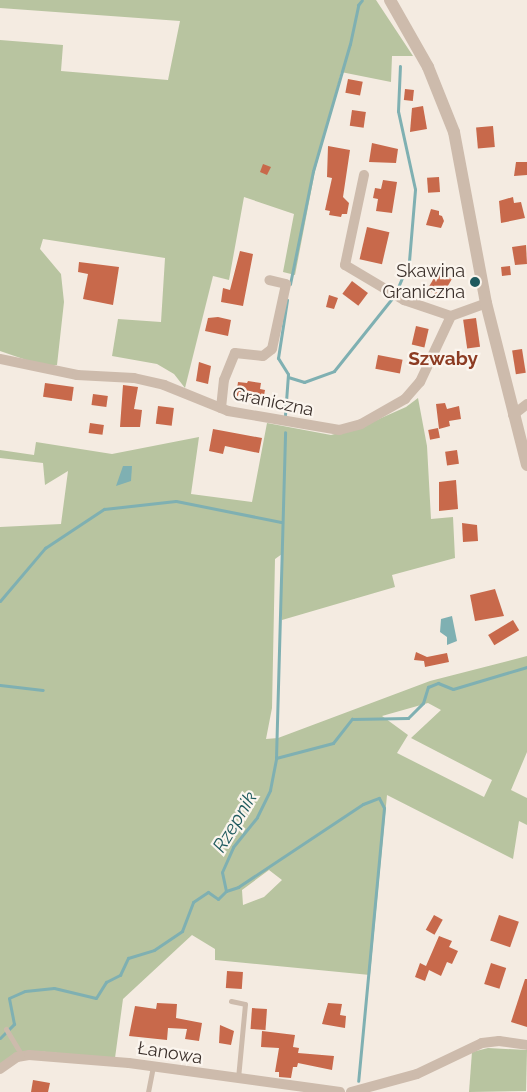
<!DOCTYPE html>
<meta charset="utf-8">
<style>
body{margin:0}
#map{position:relative;width:527px;height:1092px;overflow:hidden;background:#f4ebe1;font-family:Raleway,sans-serif}
div>[style]{position:absolute}
[style*='--x']{left:calc(var(--x)*1px);top:calc(var(--y)*1px);width:calc(var(--w)*1px);rotate:calc(var(--a)*1deg)}
.green>*{inset:0;background:#b8c4a0}
.water>*{inset:0;background:#7fb0b2}
.stream>*{height:3px;margin:-1.5px;padding:0 1.5px;transform-origin:1.5px;border-radius:1.5px;background:#7fb0b2}
.building>*{inset:0;background:#c8694b;transform-origin:0 0}
.service>*{height:5px;margin:-2.5px;padding:0 2.5px;transform-origin:2.5px;border-radius:2.5px;background:#cdbbac}
.minor>*{height:10px;margin:-5px;padding:0 5px;transform-origin:5px;border-radius:5px;background:#cdbbac}
.tertiary>*{height:12px;margin:-6px;padding:0 6px;transform-origin:6px;border-radius:6px;background:#cdbbac}
.dots>*{width:14px;height:14px;translate:-50% -50%;box-sizing:border-box;border:2px solid #fbf5ee;border-radius:50%}
span{translate:-50% -50%;white-space:nowrap;text-align:center;line-height:1.15;-webkit-text-stroke:4.5px #fbf5ee;paint-order:stroke}
.poi-label{font-size:18px;color:#3b302b}
.right{translate:-100% -50%;text-align:right}
.street-label{font-size:18px;color:#3b302b}
.neighbourhood-label{font-size:19px;color:#8c3b22;font-weight:700}
.water-label{font-size:19px;color:#1f5a5e;font-style:italic}
</style>
<div id="map">
<div class="green">
<div style="clip-path:polygon(0 0,376px 0,413px 56px,392px 56px,391px 82px,341px 72px,315px 171px,295px 275px,283px 272px,294px 214px,244px 197px,229px 280px,213px 276px,185px 388px,174px 374px,157px 364px,112px 356px,118px 319px,161px 322px,165px 258px,43px 239px,40px 249px,61px 274px,64px 302px,57px 365px,41px 365px,0 351px,0 40px,63px 45px,61px 71px,168px 80px,180px 21px,0 8px)"></div>
<div style="clip-path:polygon(evenodd,418px 398px,427px 446px,431px 519px,453px 517px,455px 558px,392px 575px,395px 587px,282px 620px,282px 554px,275px 559px,272px 708px,266px 739px,278px 738px,430px 681px,527px 656px,527px 752px,511px 790px,527px 798px,527px 825px,519px 821px,513px 859px,387px 795px,370px 975px,215px 960px,215px 949px,192px 935px,123px 999px,115px 1058px,35px 1051px,0 1065px,0 527px,61px 524px,68px 471px,45px 485px,43px 463px,0 458px,0 450px,34px 455px,36px 442px,112px 454px,199px 437px,191px 494px,252px 502px,267px 423px,331px 435px,361px 427px,406px 407px,418px 398px,428px 703px,441px 710px,411px 738px,492px 780px,484px 797px,397px 753px,408px 735px,382px 716px,428px 703px,418px 398px,269px 870px,282px 880px,264px 897px,243px 905px,242px 890px,269px 870px)"></div>
<div style="clip-path:polygon(488px 1048px,527px 1050px,526px 1091px,469px 1092px,472px 1052px)"></div>
</div>
<div class="water">
<div style="clip-path:polygon(123px 466px,132px 466px,131px 481px,116px 486px)"></div>
<div style="clip-path:polygon(452px 616px,457px 641px,447px 645px,447px 637px,440px 632px,441px 619px)"></div>
</div>
<div class="stream">
<div style="--x:290;--y:284;--w:115;--a:-78.5"></div>
<div style="--x:313;--y:171;--w:132;--a:-73.8"></div>
<div style="--x:350;--y:44;--w:40;--a:-78"></div>
<div style="--x:358;--y:5;--w:6;--a:-51"></div>
<div style="--x:396;--y:292;--w:34;--a:-67"></div>
<div style="--x:409;--y:261;--w:72;--a:-85.2"></div>
<div style="--x:415;--y:189;--w:80;--a:-102.3"></div>
<div style="--x:398;--y:111;--w:45;--a:-87.5"></div>
<div style="--x:288;--y:377;--w:17;--a:17"></div>
<div style="--x:304;--y:382;--w:32;--a:-20"></div>
<div style="--x:334;--y:371;--w:95;--a:-51.4"></div>
<div style="--x:285;--y:415;--w:41;--a:-85.8"></div>
<div style="--x:288;--y:374;--w:19;--a:-122"></div>
<div style="--x:278;--y:358;--w:59;--a:-81.2"></div>
<div style="--x:0;--y:601;--w:70;--a:-49.7"></div>
<div style="--x:45;--y:548;--w:71;--a:-33.5"></div>
<div style="--x:104;--y:509;--w:72;--a:-6.3"></div>
<div style="--x:176;--y:501;--w:107;--a:11.3"></div>
<div style="--x:0;--y:685;--w:43;--a:6.6"></div>
<div style="--x:276;--y:758;--w:326;--a:-88.4"></div>
<div style="--x:226;--y:891;--w:13;--a:-18"></div>
<div style="--x:238;--y:887;--w:150;--a:-33.6"></div>
<div style="--x:363;--y:804;--w:17;--a:-21"></div>
<div style="--x:379;--y:798;--w:11;--a:63"></div>
<div style="--x:384;--y:808;--w:274;--a:95.4"></div>
<div style="--x:0;--y:1038;--w:20;--a:-45"></div>
<div style="--x:14;--y:1024;--w:26;--a:-101"></div>
<div style="--x:9;--y:998;--w:17;--a:-24"></div>
<div style="--x:25;--y:991;--w:29;--a:-6"></div>
<div style="--x:54;--y:988;--w:43;--a:13.4"></div>
<div style="--x:96;--y:998;--w:19;--a:-58"></div>
<div style="--x:106;--y:982;--w:16;--a:-27"></div>
<div style="--x:120;--y:975;--w:19;--a:-65"></div>
<div style="--x:128;--y:958;--w:27;--a:-17"></div>
<div style="--x:154;--y:950;--w:34;--a:-34"></div>
<div style="--x:182;--y:931;--w:31;--a:-69"></div>
<div style="--x:193;--y:902;--w:18;--a:-34"></div>
<div style="--x:208;--y:892;--w:12;--a:35"></div>
<div style="--x:218;--y:899;--w:11;--a:-45"></div>
<div style="--x:226;--y:891;--w:19;--a:-102"></div>
<div style="--x:222;--y:872;--w:27;--a:-66"></div>
<div style="--x:233;--y:847;--w:38;--a:-51"></div>
<div style="--x:257;--y:817;--w:30;--a:-64"></div>
<div style="--x:270;--y:790;--w:33;--a:-79"></div>
<div style="--x:276;--y:758;--w:59;--a:-14.7"></div>
<div style="--x:333;--y:743;--w:31;--a:-52"></div>
<div style="--x:352;--y:719;--w:56;--a:-1"></div>
<div style="--x:408;--y:718;--w:21;--a:-45"></div>
<div style="--x:423;--y:703;--w:17;--a:-73"></div>
<div style="--x:428;--y:687;--w:11;--a:-22"></div>
<div style="--x:438;--y:683;--w:16;--a:22"></div>
<div style="--x:453;--y:689;--w:77;--a:-16.6"></div>
</div>
<div class="building">
<div style="left:348px;top:79px;width:15px;height:14px;rotate:11deg"></div>
<div style="left:405px;top:89px;width:9px;height:11px;rotate:6deg"></div>
<div style="clip-path:polygon(423px 106px,427px 129px,410px 132px,412px 108px)"></div>
<div style="left:352px;top:110px;width:14px;height:16px;rotate:8deg"></div>
<div style="left:493px;top:126px;width:21px;height:17px;rotate:85deg"></div>
<div style="clip-path:polygon(372px 143px,398px 149px,396px 163px,369px 162px)"></div>
<div style="clip-path:polygon(328px 146px,350px 150px,343px 197px,349px 203px,347px 214px,342px 214px,341px 217px,329px 215px,330px 211px,325px 210px,332px 178px,327px 177px)"></div>
<div style="clip-path:polygon(516px 162px,527px 162px,527px 175px,514px 176px)"></div>
<div style="clip-path:polygon(263px 164px,271px 167px,267px 175px,260px 172px)"></div>
<div style="left:439px;top:177px;width:15px;height:12px;rotate:86deg"></div>
<div style="clip-path:polygon(383px 180px,397px 182px,392px 213px,376px 211px,378px 199px,373px 198px,375px 188px,381px 189px)"></div>
<div style="clip-path:polygon(513px 197px,514px 203px,521px 202px,525px 218px,501px 223px,499px 201px)"></div>
<div style="clip-path:polygon(431px 209px,439px 211px,439px 215px,442px 216px,444px 221px,441px 228px,426px 225px)"></div>
<div style="left:367px;top:227px;width:23px;height:33px;rotate:13deg"></div>
<div style="clip-path:polygon(526px 245px,527px 264px,515px 265px,512px 247px)"></div>
<div style="clip-path:polygon(240px 251px,253px 254px,243px 306px,221px 302px,223px 288px,230px 290px)"></div>
<div style="clip-path:polygon(79px 262px,119px 267px,113px 305px,83px 299px,88px 274px,78px 272px)"></div>
<div style="left:510px;top:266px;width:9px;height:9px;rotate:84deg"></div>
<div style="left:438px;top:271px;width:16px;height:21px;rotate:30deg"></div>
<div style="left:352px;top:281px;width:20px;height:16px;rotate:37deg"></div>
<div style="clip-path:polygon(329px 295px,338px 298px,334px 309px,326px 307px)"></div>
<div style="clip-path:polygon(218px 317px,231px 320px,228px 336px,205px 331px,208px 318px)"></div>
<div style="left:476px;top:318px;width:29px;height:13px;rotate:82deg"></div>
<div style="left:416px;top:326px;width:13px;height:19px;rotate:13deg"></div>
<div style="left:522px;top:349px;width:24px;height:10px;rotate:81deg"></div>
<div style="left:378px;top:355px;width:25px;height:14px;rotate:11deg"></div>
<div style="clip-path:polygon(199px 362px,211px 366px,208px 384px,196px 381px)"></div>
<div style="clip-path:polygon(248px 381px,261px 383px,260px 389px,265px 390px,263px 401px,236px 396px,238px 382px,247px 383px)"></div>
<div style="left:45px;top:383px;width:29px;height:14px;rotate:8deg"></div>
<div style="clip-path:polygon(123px 385px,138px 387px,134px 409px,142px 410px,140px 427px,120px 427px)"></div>
<div style="left:93px;top:394px;width:15px;height:11px;rotate:8deg"></div>
<div style="clip-path:polygon(445px 403px,447px 409px,459px 406px,461px 419px,449px 421px,450px 426px,439px 429px,436px 404px)"></div>
<div style="left:158px;top:406px;width:16px;height:18px;rotate:7deg"></div>
<div style="left:90px;top:423px;width:14px;height:10px;rotate:8deg"></div>
<div style="left:438px;top:428px;width:10px;height:10px;rotate:79deg"></div>
<div style="clip-path:polygon(213px 429px,262px 438px,259px 453px,225px 446px,223px 454px,209px 451px)"></div>
<div style="left:457px;top:450px;width:14px;height:12px;rotate:82deg"></div>
<div style="clip-path:polygon(456px 480px,458px 509px,439px 511px,439px 482px)"></div>
<div style="clip-path:polygon(462px 523px,477px 525px,478px 541px,463px 542px)"></div>
<div style="clip-path:polygon(495px 589px,504px 616px,475px 621px,470px 595px)"></div>
<div style="left:513px;top:620px;width:12px;height:29px;rotate:59deg"></div>
<div style="clip-path:polygon(416px 652px,427px 657px,447px 653px,449px 662px,425px 667px,424px 661px,414px 660px)"></div>
<div style="left:434px;top:915px;width:10px;height:17px;rotate:29deg"></div>
<div style="left:499px;top:915px;width:21px;height:27px;rotate:19deg"></div>
<div style="clip-path:polygon(439px 936px,452px 941px,449px 947px,458px 951px,452px 964px,447px 962px,441px 976px,429px 970px,425px 981px,415px 977px,420px 963px,426px 966px)"></div>
<div style="left:491px;top:963px;width:16px;height:22px;rotate:18deg"></div>
<div style="left:227px;top:971px;width:16px;height:17px;rotate:4deg"></div>
<div style="clip-path:polygon(525px 979px,527px 979px,527px 1027px,511px 1022px)"></div>
<div style="clip-path:polygon(157px 1003px,177px 1004px,176px 1018px,202px 1023px,199px 1041px,185px 1039px,187px 1029px,168px 1028px,167px 1040px,129px 1036px,135px 1006px,156px 1009px)"></div>
<div style="clip-path:polygon(328px 1003px,342px 1004px,340px 1015px,346px 1016px,345px 1028px,322px 1024px)"></div>
<div style="left:252px;top:1008px;width:15px;height:21px;rotate:4deg"></div>
<div style="clip-path:polygon(220px 1025px,234px 1031px,231px 1045px,219px 1043px)"></div>
<div style="clip-path:polygon(262px 1031px,295px 1035px,293px 1047px,299px 1048px,298px 1053px,334px 1056px,332px 1070px,298px 1063px,297px 1067px,293px 1067px,291px 1078px,279px 1077px,279px 1072px,275px 1072px,279px 1048px,261px 1047px)"></div>
<div style="clip-path:polygon(33px 1080px,50px 1083px,48px 1092px,31px 1092px)"></div>
</div>
<div class="service">
<div style="--x:231;--y:1001;--w:14;--a:12"></div>
<div style="--x:245;--y:1004;--w:74;--a:95.4"></div>
<div style="--x:6;--y:1029;--w:31;--a:59"></div>
<div style="--x:148;--y:1092;--w:25;--a:-79"></div>
</div>
<div class="minor">
<div style="--x:364;--y:175;--w:92;--a:101.9"></div>
<div style="--x:345;--y:265;--w:69;--a:30.7"></div>
<div style="--x:404;--y:300;--w:50;--a:18.8"></div>
<div style="--x:0;--y:359;--w:79;--a:11.7"></div>
<div style="--x:77;--y:375;--w:57;--a:3"></div>
<div style="--x:134;--y:378;--w:31;--a:13"></div>
<div style="--x:164;--y:385;--w:69;--a:22.1"></div>
<div style="--x:228;--y:411;--w:113;--a:9.7"></div>
<div style="--x:339;--y:430;--w:23;--a:-15"></div>
<div style="--x:361;--y:424;--w:51;--a:-29.6"></div>
<div style="--x:405;--y:399;--w:23;--a:-49"></div>
<div style="--x:420;--y:382;--w:73;--a:-64.8"></div>
<div style="--x:451;--y:316;--w:37;--a:-20"></div>
<div style="--x:221;--y:408;--w:28;--a:-84"></div>
<div style="--x:224;--y:380;--w:29;--a:-68"></div>
<div style="--x:235;--y:353;--w:28;--a:6"></div>
<div style="--x:263;--y:356;--w:11;--a:-38"></div>
<div style="--x:272;--y:349;--w:66;--a:-77.8"></div>
<div style="--x:286;--y:284;--w:17;--a:-167"></div>
<div style="--x:513;--y:415;--w:18;--a:-38"></div>
<div style="--x:0;--y:1069;--w:21;--a:-35"></div>
<div style="--x:17;--y:1057;--w:12;--a:-9"></div>
<div style="--x:29;--y:1055;--w:100;--a:4.6"></div>
<div style="--x:129;--y:1063;--w:213;--a:7.8"></div>
<div style="--x:351;--y:1092;--w:68;--a:-15.3"></div>
<div style="--x:417;--y:1074;--w:72;--a:-25.5"></div>
<div style="--x:482;--y:1043;--w:17;--a:-7"></div>
<div style="--x:499;--y:1041;--w:28;--a:8"></div>
</div>
<div class="tertiary">
<div style="--x:390;--y:0;--w:77;--a:60.4"></div>
<div style="--x:428;--y:67;--w:70;--a:68.2"></div>
<div style="--x:454;--y:132;--w:174;--a:79.4"></div>
<div style="--x:486;--y:303;--w:167;--a:75.8"></div>
</div>
<div class="dots">
<div style="left:475px;top:282px;background:#1f5a5e"></div>
</div>
<div class="poi-label">
<span class="right" style="left:465px;top:282px">Skawina<br>Graniczna</span>
</div>
<div class="street-label">
<span style="left:273px;top:402px;rotate:12deg">Graniczna</span>
<span style="left:170px;top:1053px;rotate:9deg">Łanowa</span>
</div>
<div class="neighbourhood-label">
<span style="left:443px;top:359px">Szwaby</span>
</div>
<div class="water-label">
<span style="left:235px;top:822px;rotate:-59deg">Rzepnik</span>
</div>
</div>
